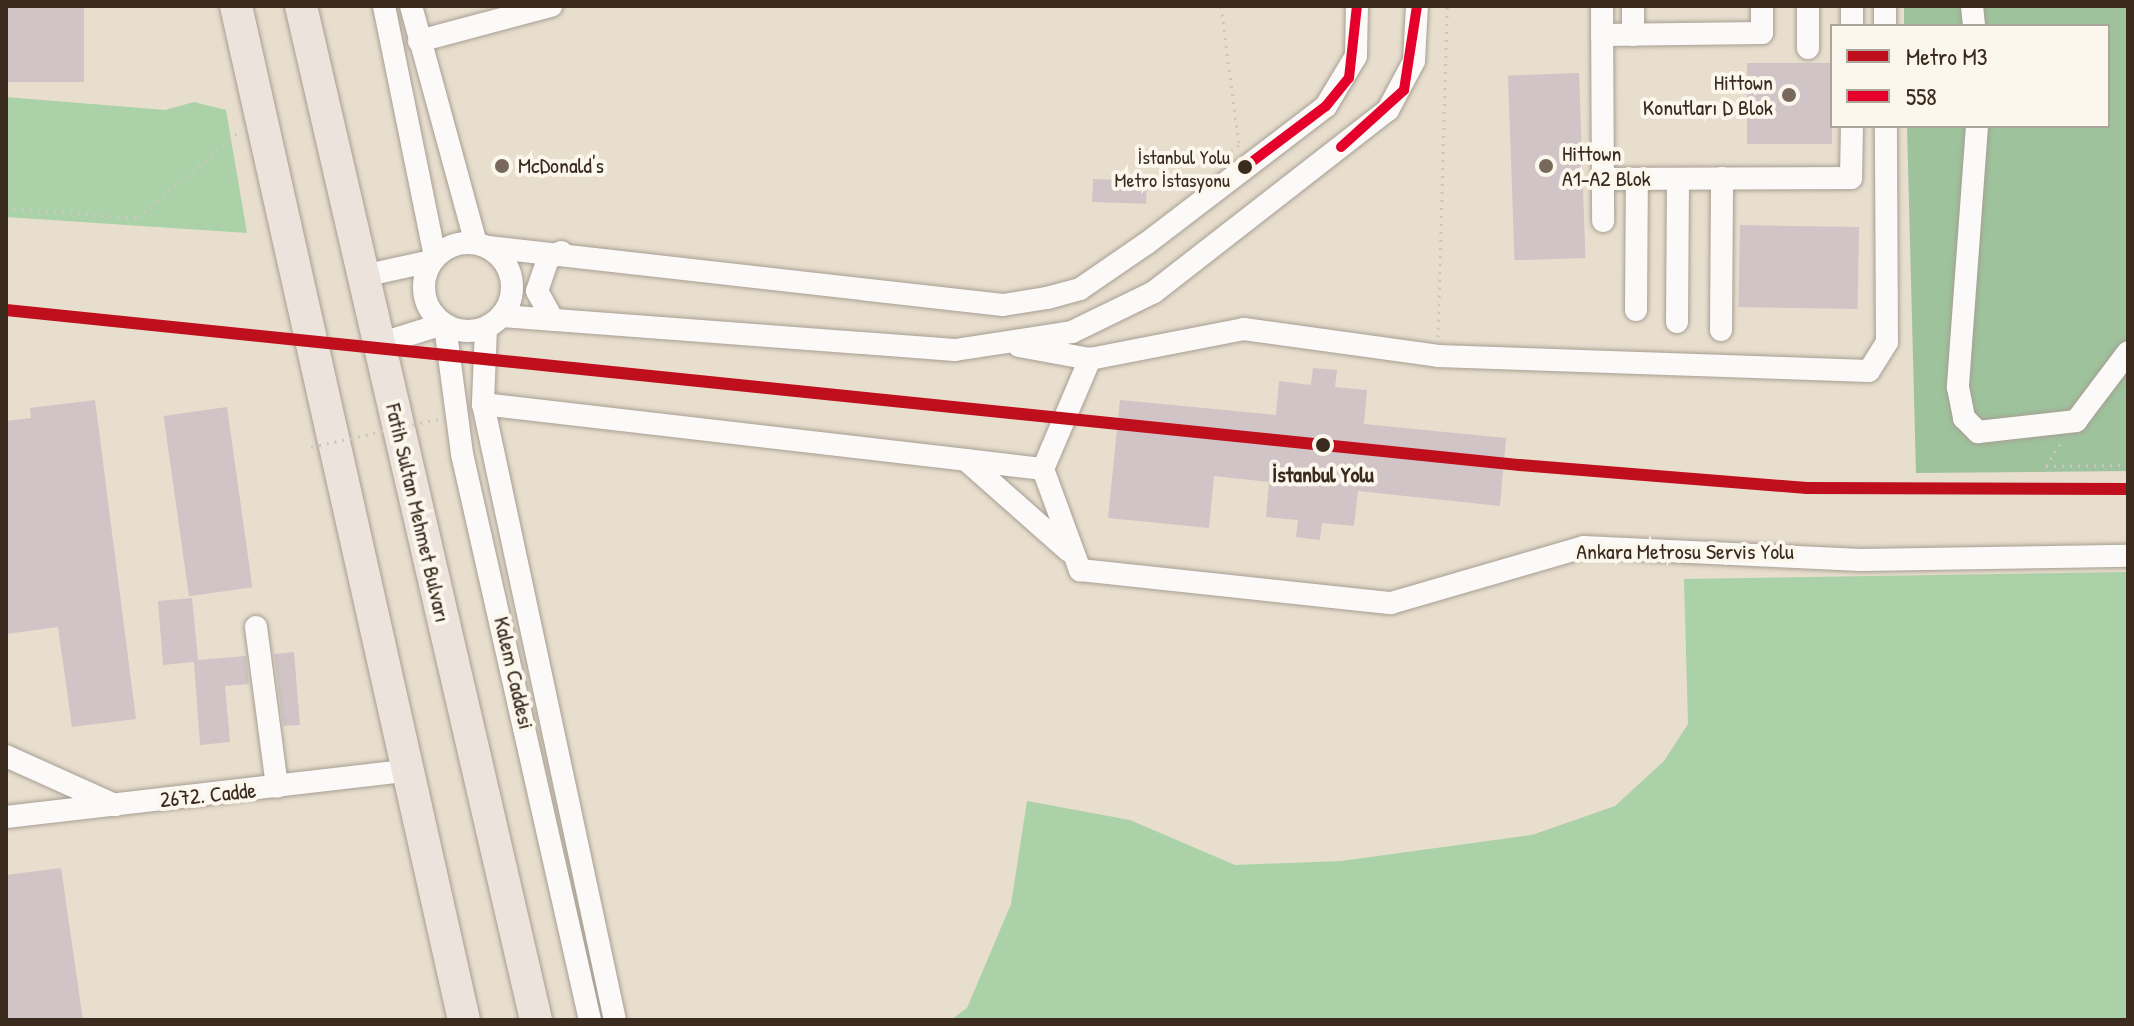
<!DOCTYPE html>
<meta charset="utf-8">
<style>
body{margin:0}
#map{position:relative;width:2134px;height:1026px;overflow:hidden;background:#e8dece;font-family:"Patrick Hand",sans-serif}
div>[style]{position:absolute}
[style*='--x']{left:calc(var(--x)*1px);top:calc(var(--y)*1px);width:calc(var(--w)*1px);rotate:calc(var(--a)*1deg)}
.green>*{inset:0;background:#aad1a7}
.forest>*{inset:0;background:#9ec29c}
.building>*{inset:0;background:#d0c4c6;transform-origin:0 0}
.path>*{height:3px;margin-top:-1.5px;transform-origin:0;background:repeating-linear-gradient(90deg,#cac7c3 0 2px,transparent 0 8px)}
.roads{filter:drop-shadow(0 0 2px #a69e93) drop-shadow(0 0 2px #a69e93)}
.minor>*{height:22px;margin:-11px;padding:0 11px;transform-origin:11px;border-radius:11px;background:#fcfaf8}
.minor>.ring{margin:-11px;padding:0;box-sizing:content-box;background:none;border:22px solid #fcfaf8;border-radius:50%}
.highway>*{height:32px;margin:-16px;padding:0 16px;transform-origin:16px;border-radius:16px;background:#ece4dc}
.path-bridge>*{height:3px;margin-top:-1.5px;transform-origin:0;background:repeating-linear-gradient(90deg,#cac7c3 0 2px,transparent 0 8px)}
.bus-1>*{height:10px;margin:-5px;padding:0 5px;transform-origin:5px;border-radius:5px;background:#e4002b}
.metro-1>*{height:12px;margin:-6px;padding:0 6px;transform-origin:6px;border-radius:6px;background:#bf0e1c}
.dots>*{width:22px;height:22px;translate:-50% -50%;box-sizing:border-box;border:4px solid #fbf7ec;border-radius:50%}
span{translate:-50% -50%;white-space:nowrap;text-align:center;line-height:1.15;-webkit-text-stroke:8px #fbf7ec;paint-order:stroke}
.bus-label{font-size:20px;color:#3b2a1e}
.right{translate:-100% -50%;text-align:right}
.poi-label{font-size:22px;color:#3b2a1e}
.left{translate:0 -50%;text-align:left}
.stop-label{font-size:22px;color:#3b2a1e;font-weight:700}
.street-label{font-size:22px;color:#3b2a1e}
.frame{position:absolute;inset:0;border:8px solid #3b2a1e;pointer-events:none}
.legend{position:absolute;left:1830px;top:24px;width:280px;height:104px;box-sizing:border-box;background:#fbf7ec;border:2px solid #aea59a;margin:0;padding:10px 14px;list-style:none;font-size:24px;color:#3b2a1e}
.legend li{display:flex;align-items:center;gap:16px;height:40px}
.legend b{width:40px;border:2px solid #aea59a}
</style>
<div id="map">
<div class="green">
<div style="clip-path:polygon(6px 97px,165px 110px,194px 102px,226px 110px,247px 233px,6px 217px)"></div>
<div style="clip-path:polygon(2128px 572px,2128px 1020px,951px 1020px,967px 1008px,1011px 904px,1027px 801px,1130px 820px,1235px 865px,1341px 861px,1532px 835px,1615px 806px,1664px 761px,1688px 724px,1684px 579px)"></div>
</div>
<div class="forest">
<div style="clip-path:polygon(1904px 6px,2128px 6px,2128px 471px,1916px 473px,1907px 126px,2108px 126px,2108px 26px,1904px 26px)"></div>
</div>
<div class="building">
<div style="left:6px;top:6px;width:78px;height:76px"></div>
<div style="left:1747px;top:63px;width:85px;height:81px"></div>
<div style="left:1579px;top:73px;width:185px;height:71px;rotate:88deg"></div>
<div style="left:1093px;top:179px;width:54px;height:23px;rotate:2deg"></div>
<div style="left:1740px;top:225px;width:119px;height:82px;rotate:1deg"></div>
<div style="clip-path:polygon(1313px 368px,1337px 370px,1335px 387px,1367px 390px,1364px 424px,1506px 438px,1500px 506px,1358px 491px,1354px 526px,1322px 523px,1320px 540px,1296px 537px,1298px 520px,1266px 517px,1269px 482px,1214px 476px,1209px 528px,1108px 518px,1120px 400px,1276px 415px,1279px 381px,1311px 385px)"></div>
<div style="clip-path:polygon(95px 400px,136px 719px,72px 727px,58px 627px,6px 634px,6px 421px,31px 418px,30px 408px)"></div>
<div style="left:227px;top:407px;width:182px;height:64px;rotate:82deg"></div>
<div style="clip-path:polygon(192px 598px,198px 660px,246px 656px,249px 684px,225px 686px,230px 742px,200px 745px,194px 662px,163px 665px,158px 601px)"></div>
<div style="clip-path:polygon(294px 652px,300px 725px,283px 726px,274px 654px)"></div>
<div style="clip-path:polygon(61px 868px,83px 1020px,6px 1020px,6px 875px)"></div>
</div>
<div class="path">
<div style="--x:1221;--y:6;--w:140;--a:82.6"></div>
<div style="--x:1239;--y:145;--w:9;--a:144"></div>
<div style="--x:6;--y:208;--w:132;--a:4.3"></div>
<div style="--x:138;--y:218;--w:135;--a:-40.8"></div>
<div style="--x:1438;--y:337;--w:331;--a:-88.4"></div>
<div style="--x:2060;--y:444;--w:26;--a:122"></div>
<div style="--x:2046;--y:466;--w:82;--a:-0.7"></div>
</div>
<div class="roads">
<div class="minor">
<div style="--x:384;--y:6;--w:256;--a:78.5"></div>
<div style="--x:411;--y:6;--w:246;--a:74.7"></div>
<div style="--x:1602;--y:6;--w:215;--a:89.7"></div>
<div style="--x:1633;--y:6;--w:29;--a:90"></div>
<div style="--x:1885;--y:6;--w:20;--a:90"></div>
<div style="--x:1972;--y:6;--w:20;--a:84"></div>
<div style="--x:1852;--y:26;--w:20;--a:-90"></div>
<div style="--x:1602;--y:35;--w:160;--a:-0.7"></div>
<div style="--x:1762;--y:33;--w:27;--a:-90"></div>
<div style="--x:419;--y:41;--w:137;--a:-14.9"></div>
<div style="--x:1808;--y:48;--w:42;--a:-90"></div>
<div style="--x:1977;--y:126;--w:262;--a:94.2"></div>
<div style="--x:1958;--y:387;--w:32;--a:79"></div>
<div style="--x:1964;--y:418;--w:20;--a:45"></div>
<div style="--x:1978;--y:432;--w:99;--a:-6.4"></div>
<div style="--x:2076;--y:421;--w:86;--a:-53"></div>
<div style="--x:1603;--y:179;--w:248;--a:-0.2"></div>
<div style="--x:1851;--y:178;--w:52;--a:-88.9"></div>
<div class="ring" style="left:424px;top:243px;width:66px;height:66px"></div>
<div style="--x:488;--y:247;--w:518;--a:6.43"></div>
<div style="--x:1003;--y:305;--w:45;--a:-9"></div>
<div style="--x:1047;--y:298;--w:34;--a:-15"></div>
<div style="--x:1080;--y:289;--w:81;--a:-34.5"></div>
<div style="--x:1147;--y:243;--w:225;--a:-37.4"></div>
<div style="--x:1326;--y:106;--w:58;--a:-59"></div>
<div style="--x:1356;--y:56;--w:50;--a:-88.9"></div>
<div style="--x:363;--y:276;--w:70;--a:-12.4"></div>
<div style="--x:1636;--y:310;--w:131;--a:-89.6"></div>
<div style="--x:502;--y:316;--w:454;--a:4.3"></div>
<div style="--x:955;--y:350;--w:118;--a:-8.7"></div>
<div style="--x:1072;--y:332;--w:91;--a:-26"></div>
<div style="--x:1154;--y:292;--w:296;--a:-37.9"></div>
<div style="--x:1388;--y:110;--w:55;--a:-62"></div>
<div style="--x:1414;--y:61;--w:55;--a:-86.9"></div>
<div style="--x:553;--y:320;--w:33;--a:-119"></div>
<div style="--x:537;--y:291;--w:34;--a:-71"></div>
<div style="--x:548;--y:259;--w:15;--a:-28"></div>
<div style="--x:1677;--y:322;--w:143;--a:-89.6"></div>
<div style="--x:445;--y:326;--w:129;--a:82.4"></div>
<div style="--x:462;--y:454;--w:580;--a:77.26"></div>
<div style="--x:486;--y:328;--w:76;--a:92.3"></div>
<div style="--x:483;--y:404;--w:630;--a:77.91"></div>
<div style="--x:1721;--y:330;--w:152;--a:-89.6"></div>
<div style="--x:379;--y:344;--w:67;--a:-17.4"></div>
<div style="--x:1019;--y:346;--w:72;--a:10.4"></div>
<div style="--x:1090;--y:359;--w:157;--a:-11"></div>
<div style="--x:1244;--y:329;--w:196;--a:7.9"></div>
<div style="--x:1438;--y:356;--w:431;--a:2"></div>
<div style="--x:1869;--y:371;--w:34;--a:-58"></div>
<div style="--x:1887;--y:342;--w:216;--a:-90.3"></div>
<div style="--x:483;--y:404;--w:486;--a:6.6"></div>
<div style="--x:966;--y:460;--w:137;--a:41.5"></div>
<div style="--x:966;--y:460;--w:78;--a:6.7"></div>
<div style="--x:1043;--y:469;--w:120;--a:-66.9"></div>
<div style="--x:1043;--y:469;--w:108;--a:69.9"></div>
<div style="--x:1080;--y:570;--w:313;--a:6.1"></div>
<div style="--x:1391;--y:603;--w:201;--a:-16.2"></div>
<div style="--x:1584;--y:547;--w:277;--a:2.7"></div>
<div style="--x:1861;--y:560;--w:267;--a:-0.9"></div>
<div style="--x:256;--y:627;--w:161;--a:82.5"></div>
<div style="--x:6;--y:756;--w:120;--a:24.2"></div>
<div style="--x:6;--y:817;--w:407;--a:-6.6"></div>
</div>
<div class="highway">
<div style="--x:236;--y:6;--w:1039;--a:77.33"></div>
<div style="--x:301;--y:6;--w:1041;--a:76.95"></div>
</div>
</div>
<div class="path-bridge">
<div style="--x:311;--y:447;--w:135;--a:-12.4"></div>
</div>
<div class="bus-1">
<div style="--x:1341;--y:147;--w:85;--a:-42.1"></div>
<div style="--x:1404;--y:90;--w:85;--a:-81.2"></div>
<div style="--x:1245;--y:167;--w:101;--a:-37"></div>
<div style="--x:1326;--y:106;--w:36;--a:-51"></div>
<div style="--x:1349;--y:78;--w:72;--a:-83.7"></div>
</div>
<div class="metro-1">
<div style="--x:6;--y:310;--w:1522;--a:5.85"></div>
<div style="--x:1520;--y:465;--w:288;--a:4.6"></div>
<div style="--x:1807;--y:488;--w:321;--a:0.2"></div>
</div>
<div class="dots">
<div style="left:1789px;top:95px;background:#78695c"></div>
<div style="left:502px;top:166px;background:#78695c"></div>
<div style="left:1546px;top:166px;background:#78695c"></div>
<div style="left:1245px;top:167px;background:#3b2a1e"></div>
<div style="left:1323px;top:445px;background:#3b2a1e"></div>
</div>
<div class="bus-label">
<span class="right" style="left:1230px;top:168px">İstanbul Yolu<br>Metro İstasyonu</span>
</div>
<div class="poi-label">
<span class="right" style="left:1773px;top:95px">Hittown<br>Konutları D Blok</span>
<span class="left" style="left:1562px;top:166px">Hittown<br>A1-A2 Blok</span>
<span class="left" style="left:518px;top:166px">McDonald's</span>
</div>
<div class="stop-label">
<span style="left:1323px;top:475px">İstanbul Yolu</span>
</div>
<div class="street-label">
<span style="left:418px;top:513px;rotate:77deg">Fatih Sultan Mehmet Bulvarı</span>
<span style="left:1685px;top:552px">Ankara Metrosu Servis Yolu</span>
<span style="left:514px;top:673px;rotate:77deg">Kalem Caddesi</span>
<span style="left:208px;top:795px;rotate:-6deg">2672. Cadde</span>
</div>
<div class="frame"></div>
<ul class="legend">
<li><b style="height:10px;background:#bf0e1c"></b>Metro M3</li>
<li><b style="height:10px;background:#e4002b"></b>558</li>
</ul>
</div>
